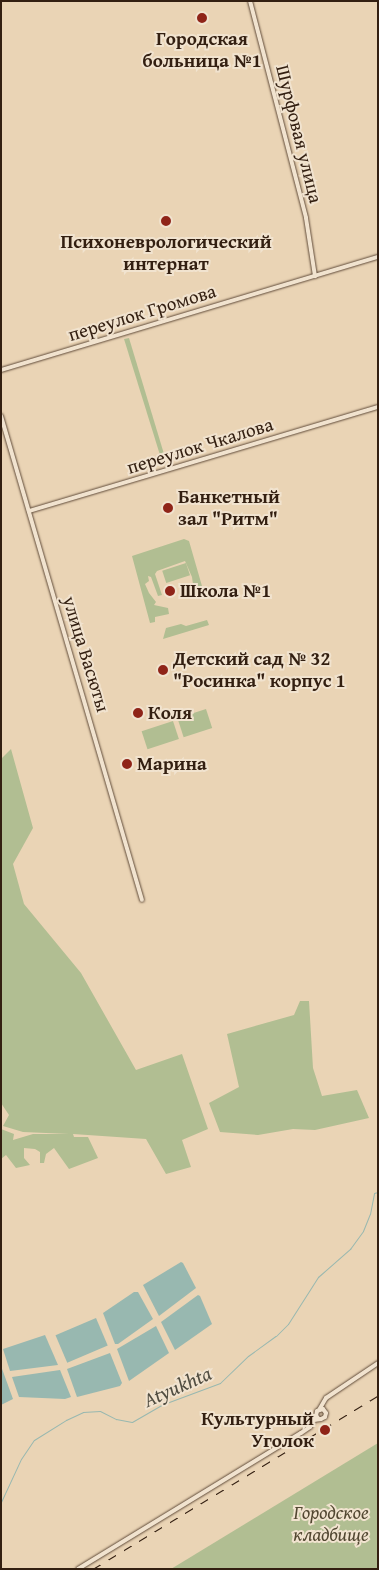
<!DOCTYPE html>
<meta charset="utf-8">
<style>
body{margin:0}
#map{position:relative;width:379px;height:1570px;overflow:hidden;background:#ead4b5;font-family:"Gentium Book Plus",serif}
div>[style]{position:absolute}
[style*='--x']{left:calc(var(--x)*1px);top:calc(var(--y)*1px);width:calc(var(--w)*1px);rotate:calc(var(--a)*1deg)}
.green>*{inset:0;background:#b1be92;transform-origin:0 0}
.water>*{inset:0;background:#98b8b0;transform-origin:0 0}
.stream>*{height:1px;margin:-0.5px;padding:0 0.5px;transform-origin:0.5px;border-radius:0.5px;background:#98b8b0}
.roads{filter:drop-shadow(0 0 1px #614c3a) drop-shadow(0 0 1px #614c3a)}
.tertiary>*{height:4px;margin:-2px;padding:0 2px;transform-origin:2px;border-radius:2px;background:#f1e3cf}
.rail>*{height:1px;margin-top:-0.5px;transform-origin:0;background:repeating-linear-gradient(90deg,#331f11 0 9px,transparent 0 18px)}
.dots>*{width:14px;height:14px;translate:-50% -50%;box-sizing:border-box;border:2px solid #f1e3cf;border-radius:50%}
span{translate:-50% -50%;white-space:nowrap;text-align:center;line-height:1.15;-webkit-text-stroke:4px #f1e3cf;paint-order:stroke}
.poi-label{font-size:19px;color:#331f11;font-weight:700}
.left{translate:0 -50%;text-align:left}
.right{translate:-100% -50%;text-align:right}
.street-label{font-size:19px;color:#331f11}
.park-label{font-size:19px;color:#524731;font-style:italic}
.water-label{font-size:20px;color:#514d41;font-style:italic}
.frame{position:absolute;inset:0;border:2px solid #331f11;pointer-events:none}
</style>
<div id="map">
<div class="green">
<div style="clip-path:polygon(129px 338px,164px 454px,160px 455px,124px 339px)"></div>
<div style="clip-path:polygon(184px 539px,189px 541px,204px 593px,199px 595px,194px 592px,192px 577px,185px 561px,157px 571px,155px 574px,162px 595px,158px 596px,151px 577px,148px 576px,149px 581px,145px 584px,149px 593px,156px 602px,154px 605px,168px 608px,169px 614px,155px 617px,155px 622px,150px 623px,132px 556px)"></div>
<div style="left:186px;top:563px;width:13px;height:25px;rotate:72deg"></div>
<div style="clip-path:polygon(207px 620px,209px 625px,163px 639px,166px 628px,181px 624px,186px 626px)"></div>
<div style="left:206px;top:709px;width:20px;height:30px;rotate:72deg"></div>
<div style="left:173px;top:721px;width:19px;height:33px;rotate:72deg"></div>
<div style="clip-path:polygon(11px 749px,33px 828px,13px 864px,24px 904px,81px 973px,136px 1070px,182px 1054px,208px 1129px,182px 1140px,191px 1167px,166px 1174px,146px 1139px,73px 1134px,74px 1137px,88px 1137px,98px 1158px,69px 1169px,54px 1148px,46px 1154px,44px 1163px,40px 1163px,40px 1152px,35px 1149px,24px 1148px,24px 1158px,30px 1165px,16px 1168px,6px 1155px,1px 1159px,1px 1129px,14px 1134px,13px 1140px,33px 1134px,69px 1134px,23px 1132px,3px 1126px,9px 1115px,1px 1103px,1px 759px)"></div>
<div style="clip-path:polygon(300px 1001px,309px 1001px,313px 1068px,322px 1096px,357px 1090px,369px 1118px,315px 1130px,293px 1129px,258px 1135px,220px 1132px,209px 1103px,239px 1087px,227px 1034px,294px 1015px)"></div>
<div style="clip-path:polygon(378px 1443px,378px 1569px,171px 1569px)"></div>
</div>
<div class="water">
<div style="clip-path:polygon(181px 1262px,183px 1263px,196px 1288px,159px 1316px,143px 1285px)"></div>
<div style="clip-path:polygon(134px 1292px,138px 1292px,153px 1319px,118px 1344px,115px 1344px,103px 1313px)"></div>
<div style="clip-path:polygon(198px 1295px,200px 1296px,212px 1324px,175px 1350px,161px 1322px)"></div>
<div style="left:96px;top:1318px;width:30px;height:44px;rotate:67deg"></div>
<div style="clip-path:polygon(156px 1326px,169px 1353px,129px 1381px,117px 1349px)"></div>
<div style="clip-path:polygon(45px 1335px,58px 1365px,10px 1371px,3px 1349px)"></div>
<div style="clip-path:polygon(110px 1353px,122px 1383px,120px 1386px,77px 1397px,67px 1369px)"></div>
<div style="clip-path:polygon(1px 1366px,13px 1399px,1px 1405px)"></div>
<div style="clip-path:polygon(60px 1370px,71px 1397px,65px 1399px,19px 1397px,12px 1377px)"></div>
</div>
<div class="stream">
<div style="--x:1;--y:1502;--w:47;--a:-65.1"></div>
<div style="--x:21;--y:1459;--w:23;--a:-56"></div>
<div style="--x:34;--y:1440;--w:38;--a:-32"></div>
<div style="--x:66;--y:1420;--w:19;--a:-25"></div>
<div style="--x:83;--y:1412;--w:17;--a:-3"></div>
<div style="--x:100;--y:1411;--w:18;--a:27"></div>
<div style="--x:116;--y:1419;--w:16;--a:11"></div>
<div style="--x:132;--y:1422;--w:34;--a:-30"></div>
<div style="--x:161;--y:1405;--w:63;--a:-20.4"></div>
<div style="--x:220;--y:1383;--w:39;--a:-44"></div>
<div style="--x:248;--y:1356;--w:34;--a:-36"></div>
<div style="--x:276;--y:1336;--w:17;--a:-45"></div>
<div style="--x:288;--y:1324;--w:56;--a:-57.4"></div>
<div style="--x:318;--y:1277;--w:43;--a:-41.2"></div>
<div style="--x:350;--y:1249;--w:22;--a:-54"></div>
<div style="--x:363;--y:1231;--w:18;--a:-68"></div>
<div style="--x:370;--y:1214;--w:21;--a:-79"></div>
<div style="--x:374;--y:1193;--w:4;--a:-14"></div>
</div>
<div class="roads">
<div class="tertiary">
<div style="--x:250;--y:1;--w:224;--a:75.5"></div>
<div style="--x:306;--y:218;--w:59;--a:81.2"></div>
<div style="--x:1;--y:370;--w:394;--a:-16.7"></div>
<div style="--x:1;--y:416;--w:504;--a:73.76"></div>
<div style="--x:29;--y:511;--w:364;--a:-16.6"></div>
<div style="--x:319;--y:1410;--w:14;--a:-60"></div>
<div style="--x:326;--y:1398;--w:63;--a:-33.9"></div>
<div style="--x:314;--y:1420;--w:7;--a:-8"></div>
<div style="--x:321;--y:1419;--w:4;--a:-27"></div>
<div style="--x:325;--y:1417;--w:4;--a:-76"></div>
<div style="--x:326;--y:1413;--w:5;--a:-127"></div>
<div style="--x:323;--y:1409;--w:6;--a:162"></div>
<div style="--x:317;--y:1411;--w:5;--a:101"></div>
<div style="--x:316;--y:1416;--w:4;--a:45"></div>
<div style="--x:78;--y:1569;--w:261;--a:-31.4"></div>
<div style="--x:301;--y:1433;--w:11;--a:-34"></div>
<div style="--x:310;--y:1427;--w:13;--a:-61"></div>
</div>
</div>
<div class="rail">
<div style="--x:93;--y:1569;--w:333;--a:-31.3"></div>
</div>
<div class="dots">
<div style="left:202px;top:18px;background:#8f2418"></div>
<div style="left:166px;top:221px;background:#8f2418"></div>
<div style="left:168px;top:508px;background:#8f2418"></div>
<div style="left:170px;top:591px;background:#8f2418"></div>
<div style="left:163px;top:670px;background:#8f2418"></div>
<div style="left:138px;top:713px;background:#8f2418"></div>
<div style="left:127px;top:764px;background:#8f2418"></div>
<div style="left:325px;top:1430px;background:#8f2418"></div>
</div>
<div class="poi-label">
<span style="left:202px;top:50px">Городская<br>больница №1</span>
<span style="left:166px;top:253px">Психоневрологический<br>интернат</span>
<span class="left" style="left:178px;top:508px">Банкетный<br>зал "Ритм"</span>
<span class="left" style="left:180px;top:591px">Школа №1</span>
<span class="left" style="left:173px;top:670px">Детский сад № 32<br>"Росинка" корпус 1</span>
<span class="left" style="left:148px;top:713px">Коля</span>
<span class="left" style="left:137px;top:764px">Марина</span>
<span class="right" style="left:314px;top:1430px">Культурный<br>Уголок</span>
</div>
<div class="street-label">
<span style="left:299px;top:134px;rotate:76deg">Шурфовая улица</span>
<span style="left:142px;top:313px;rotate:-17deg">переулок Громова</span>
<span style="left:200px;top:446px;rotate:-17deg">переулок Чкалова</span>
<span style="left:86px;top:654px;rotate:73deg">улица Васюты</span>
</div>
<div class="park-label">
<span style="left:331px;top:1524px">Городское<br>кладбище</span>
</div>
<div class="water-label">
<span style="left:177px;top:1386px;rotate:-24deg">Atyukhta</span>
</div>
<div class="frame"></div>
</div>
